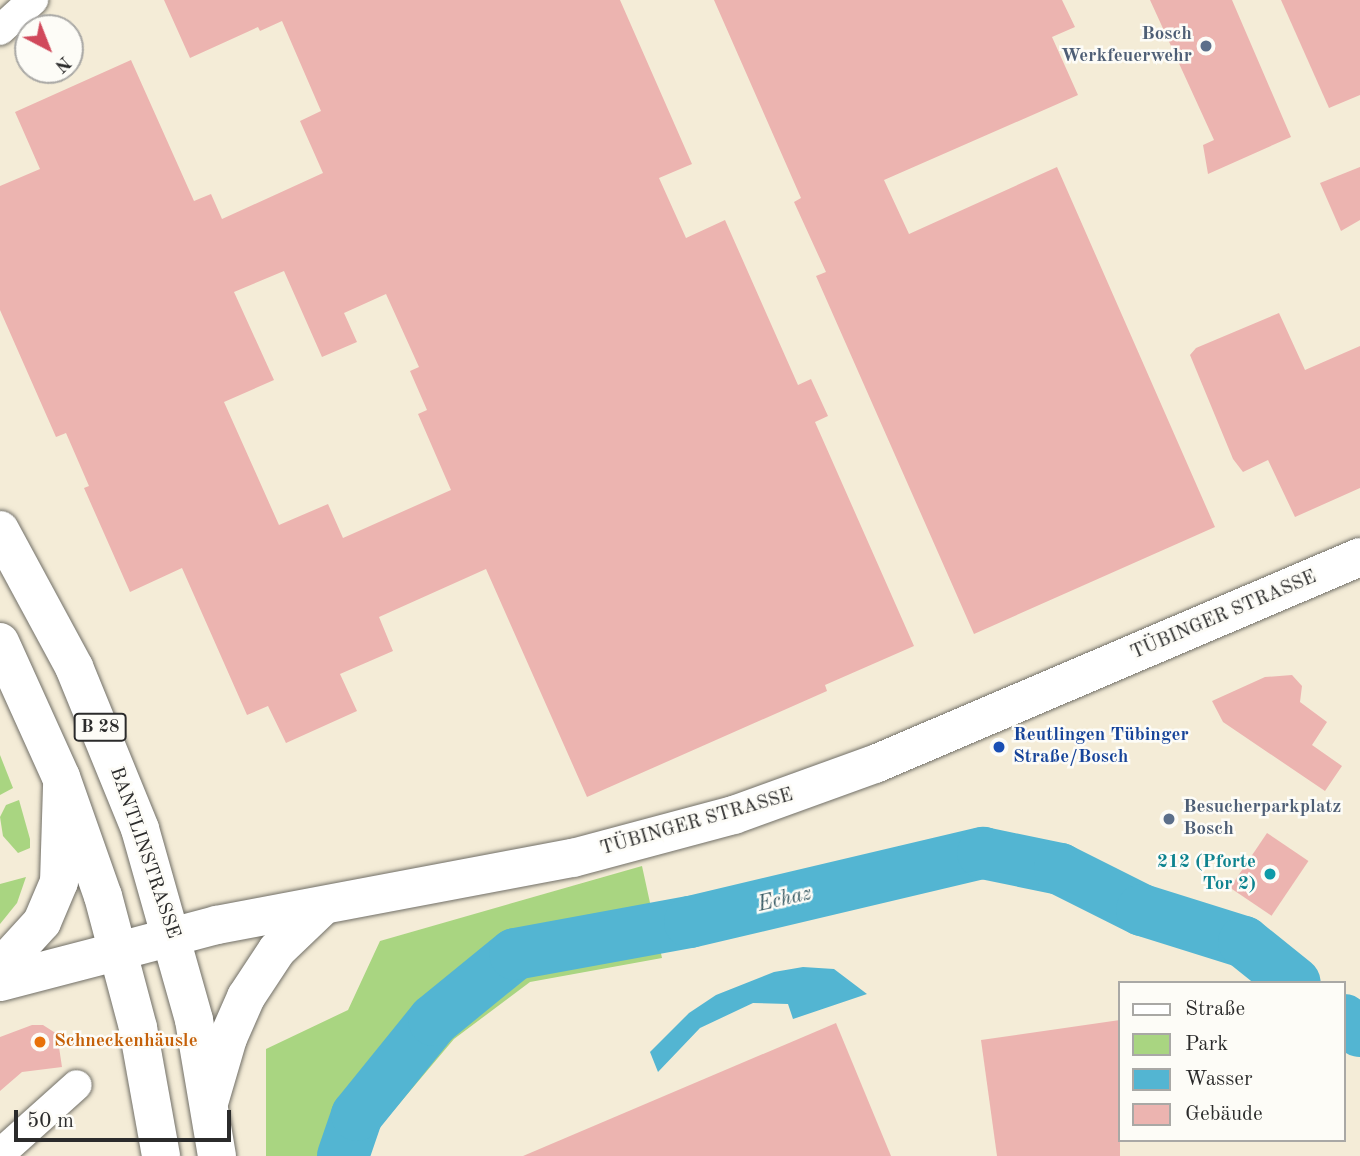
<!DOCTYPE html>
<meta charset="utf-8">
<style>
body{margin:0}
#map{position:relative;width:1360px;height:1156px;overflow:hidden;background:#f4ecd7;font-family:"Old Standard TT",serif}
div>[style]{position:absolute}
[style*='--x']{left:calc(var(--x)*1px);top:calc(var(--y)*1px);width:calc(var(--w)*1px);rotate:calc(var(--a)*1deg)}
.green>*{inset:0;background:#a9d581}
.water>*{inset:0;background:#53b5d2}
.river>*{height:52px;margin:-26px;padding:0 26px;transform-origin:26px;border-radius:26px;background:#53b5d2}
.building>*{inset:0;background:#ecb4b0;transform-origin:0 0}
.roads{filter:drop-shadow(0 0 2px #716f67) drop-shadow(0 0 2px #716f67)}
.minor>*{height:30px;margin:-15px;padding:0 15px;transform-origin:15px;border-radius:15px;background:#fff}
.tertiary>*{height:38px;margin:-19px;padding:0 19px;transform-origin:19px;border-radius:19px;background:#fff}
.secondary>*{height:38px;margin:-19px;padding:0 19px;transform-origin:19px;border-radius:19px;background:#fff}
.primary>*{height:38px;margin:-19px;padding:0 19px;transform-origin:19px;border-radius:19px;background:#fff}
.dots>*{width:19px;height:19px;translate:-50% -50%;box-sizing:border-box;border:4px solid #fdfcf7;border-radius:50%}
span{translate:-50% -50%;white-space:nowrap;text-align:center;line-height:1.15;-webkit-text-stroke:5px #fdfcf7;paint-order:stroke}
.shield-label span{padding:2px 5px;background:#fdfcf7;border:2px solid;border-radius:5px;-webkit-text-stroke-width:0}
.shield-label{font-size:18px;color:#2b2b2b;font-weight:700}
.service-label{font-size:19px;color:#4e5e75;font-weight:700}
.right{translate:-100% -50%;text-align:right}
.left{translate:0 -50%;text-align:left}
.street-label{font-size:19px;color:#2b2b2b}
.transit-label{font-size:19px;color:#164399;font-weight:700}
.culture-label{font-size:19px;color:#0d838f;font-weight:700}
.food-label{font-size:19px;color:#c56008;font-weight:700}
.water-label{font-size:21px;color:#395b65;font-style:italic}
.legend{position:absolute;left:1118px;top:981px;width:228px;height:161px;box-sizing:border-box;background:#fdfcf7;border:2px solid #a9a8a5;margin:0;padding:9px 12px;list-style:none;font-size:21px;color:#2b2b2b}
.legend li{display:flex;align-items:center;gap:14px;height:35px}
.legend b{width:35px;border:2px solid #a9a8a5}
.north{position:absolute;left:14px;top:14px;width:70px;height:70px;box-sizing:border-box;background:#fdfcf7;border:2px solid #a9a8a5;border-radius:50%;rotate:138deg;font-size:19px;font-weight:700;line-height:28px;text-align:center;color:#2b2b2b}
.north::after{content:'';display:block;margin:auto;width:24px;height:32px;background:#d1495b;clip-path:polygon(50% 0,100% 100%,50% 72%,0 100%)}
.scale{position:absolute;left:14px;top:1110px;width:217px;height:32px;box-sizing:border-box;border:4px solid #2b2b2b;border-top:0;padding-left:9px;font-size:21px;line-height:24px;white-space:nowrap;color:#2b2b2b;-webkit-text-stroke:5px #fdfcf7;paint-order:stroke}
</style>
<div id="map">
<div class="green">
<div style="clip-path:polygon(0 755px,13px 788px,0 795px)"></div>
<div style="clip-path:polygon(19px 800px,30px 839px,30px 848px,18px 853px,3px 836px,0 817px,6px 805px)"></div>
<div style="clip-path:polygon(642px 866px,662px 958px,530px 982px,454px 1039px,377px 1130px,368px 1156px,266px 1156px,266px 1049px,348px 1010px,380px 941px)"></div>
<div style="clip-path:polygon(26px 877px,17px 903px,0 924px,0 884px)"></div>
</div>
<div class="water">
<div style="clip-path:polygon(803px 967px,834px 969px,867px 994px,793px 1019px,788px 1004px,753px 1003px,700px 1028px,658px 1072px,650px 1052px,689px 1013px,716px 995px,774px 972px)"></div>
</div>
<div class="river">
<div style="--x:1344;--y:1020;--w:19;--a:35"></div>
<div style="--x:343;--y:1156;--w:43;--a:-71.1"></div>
<div style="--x:357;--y:1115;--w:122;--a:-51"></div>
<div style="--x:434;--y:1020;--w:104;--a:-39.2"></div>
<div style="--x:515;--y:954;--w:178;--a:-10.4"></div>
<div style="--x:690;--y:922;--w:301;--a:-13.3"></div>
<div style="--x:983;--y:853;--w:79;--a:11.7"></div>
<div style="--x:1060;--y:869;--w:92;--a:26.6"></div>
<div style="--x:1142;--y:910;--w:107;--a:17.4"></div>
<div style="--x:1244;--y:942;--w:65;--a:38.8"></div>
</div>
<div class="building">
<div style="clip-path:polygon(evenodd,164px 0,620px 0,692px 164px,659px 178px,686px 238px,725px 220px,798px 385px,811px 379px,828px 416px,815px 422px,914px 646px,825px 685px,827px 691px,587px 797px,486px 569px,379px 617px,393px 651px,340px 674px,357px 711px,286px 743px,268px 706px,247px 715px,182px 568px,130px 592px,84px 488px,89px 486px,66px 433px,56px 437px,0 310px,0 186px,40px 169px,15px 112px,131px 60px,194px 201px,211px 194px,222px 219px,323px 173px,300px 121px,321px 111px,282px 21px,260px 31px,258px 27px,190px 58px,164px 0,284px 271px,322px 357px,357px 342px,344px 313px,386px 294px,419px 367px,410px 371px,427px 410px,418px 414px,451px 490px,343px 538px,328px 504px,279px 525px,224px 402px,274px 380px,234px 292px,284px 271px)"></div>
<div style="clip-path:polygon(714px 0,1062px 0,1075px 27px,1052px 37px,1078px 95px,884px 180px,909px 234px,1057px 167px,1215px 527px,974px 634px,816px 276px,826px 272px,794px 202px,801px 198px)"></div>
<div style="clip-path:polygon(1150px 0,1232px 0,1291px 137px,1208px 174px,1203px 145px,1214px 140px)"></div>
<div style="clip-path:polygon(1281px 0,1360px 0,1360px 95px,1329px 108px)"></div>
<div style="clip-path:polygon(1360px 167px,1360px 220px,1341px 231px,1320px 183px)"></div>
<div style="clip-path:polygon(1279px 313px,1305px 370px,1360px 346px,1360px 488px,1295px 517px,1268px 460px,1243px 472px,1233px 459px,1190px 355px,1196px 348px)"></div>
<div style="clip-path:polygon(1292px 675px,1302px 686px,1300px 702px,1327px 722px,1312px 745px,1342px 766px,1325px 791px,1223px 722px,1212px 701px,1265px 677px)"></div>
<div style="left:1267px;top:833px;width:50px;height:66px;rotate:34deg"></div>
<div style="clip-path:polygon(1120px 1020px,1120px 1156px,997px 1156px,981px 1040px)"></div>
<div style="clip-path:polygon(836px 1023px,891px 1156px,523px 1156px)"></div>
<div style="clip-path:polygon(32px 1025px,43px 1025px,57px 1034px,62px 1067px,22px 1072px,0 1091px,0 1037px)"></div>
</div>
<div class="roads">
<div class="minor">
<div style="--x:0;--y:30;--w:45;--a:-42.3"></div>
<div style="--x:0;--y:1154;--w:103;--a:-41.9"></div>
</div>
<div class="tertiary">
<div style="--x:0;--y:968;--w:62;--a:-47.6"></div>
<div style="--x:42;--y:922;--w:43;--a:-67"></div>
<div style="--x:59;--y:882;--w:96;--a:-88.2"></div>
<div style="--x:0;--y:982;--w:123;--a:-14.6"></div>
</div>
<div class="secondary">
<div style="--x:119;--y:951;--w:101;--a:-14.9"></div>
<div style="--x:217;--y:925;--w:362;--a:-10.7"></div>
<div style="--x:573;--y:858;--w:167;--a:-15"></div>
<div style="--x:734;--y:815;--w:150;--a:-19.9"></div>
<div style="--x:875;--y:764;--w:527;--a:-23.11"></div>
<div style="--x:209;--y:1103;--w:68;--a:-73.7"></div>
<div style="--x:228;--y:1038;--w:45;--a:-66.3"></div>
<div style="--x:246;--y:997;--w:56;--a:-56.6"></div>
<div style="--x:277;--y:950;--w:64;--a:-43.7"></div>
</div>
<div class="primary">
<div style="--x:0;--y:530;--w:156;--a:61.6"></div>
<div style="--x:74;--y:667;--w:175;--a:67.8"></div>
<div style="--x:140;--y:829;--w:198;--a:74.2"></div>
<div style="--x:194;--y:1020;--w:138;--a:80.4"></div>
<div style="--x:0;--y:642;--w:148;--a:65.7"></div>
<div style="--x:61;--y:777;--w:126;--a:70.6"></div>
<div style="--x:103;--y:896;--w:137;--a:75.1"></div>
<div style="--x:138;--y:1028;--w:130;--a:79.8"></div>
</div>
</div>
<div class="dots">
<div style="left:1206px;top:46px;background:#5c6f8a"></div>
<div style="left:999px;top:747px;background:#1a4fb4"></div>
<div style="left:1169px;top:819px;background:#5c6f8a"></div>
<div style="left:1270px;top:874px;background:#0f9aa8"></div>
<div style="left:40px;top:1042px;background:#e8710a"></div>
</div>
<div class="shield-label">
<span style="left:100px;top:727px">B 28</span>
</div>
<div class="service-label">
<span class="right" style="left:1192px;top:46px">Bosch<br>Werkfeuerwehr</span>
<span class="left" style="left:1183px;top:819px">Besucherparkplatz<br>Bosch</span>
</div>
<div class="street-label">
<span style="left:1224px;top:616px;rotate:-23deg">TÜBINGER STRASSE</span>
<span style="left:697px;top:823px;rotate:-16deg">TÜBINGER STRASSE</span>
<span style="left:144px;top:853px;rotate:71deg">BANTLINSTRASSE</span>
</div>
<div class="transit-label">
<span class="left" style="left:1013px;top:747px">Reutlingen Tübinger<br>Straße/Bosch</span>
</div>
<div class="culture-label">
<span class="right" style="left:1256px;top:874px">212 (Pforte<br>Tor 2)</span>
</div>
<div class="food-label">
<span class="left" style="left:54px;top:1042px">Schneckenhäusle</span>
</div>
<div class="water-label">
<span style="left:785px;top:900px;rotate:-13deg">Echaz</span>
</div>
<ul class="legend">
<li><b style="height:9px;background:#fff"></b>Straße</li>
<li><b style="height:19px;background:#a9d581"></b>Park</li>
<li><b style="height:19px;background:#53b5d2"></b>Wasser</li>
<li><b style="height:19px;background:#ecb4b0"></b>Gebäude</li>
</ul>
<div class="north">N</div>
<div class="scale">50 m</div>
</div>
